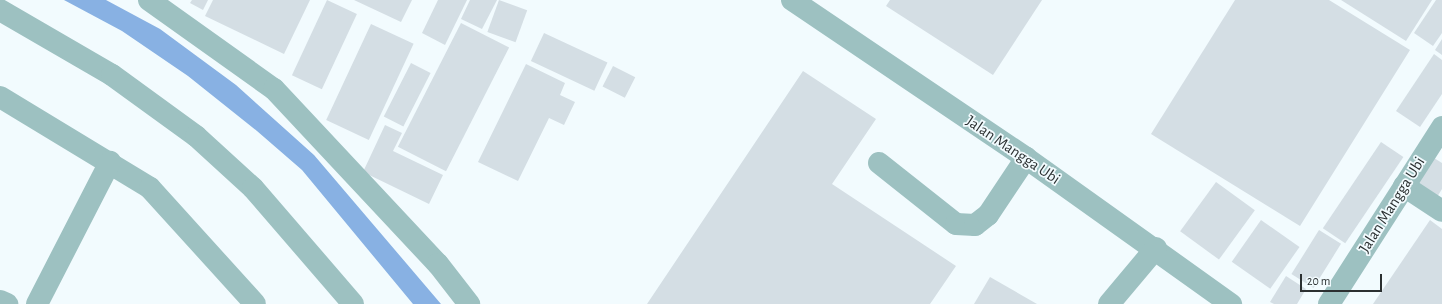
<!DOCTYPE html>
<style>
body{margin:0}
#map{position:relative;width:1442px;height:304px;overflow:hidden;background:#f2fbfe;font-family:"Alegreya Sans",sans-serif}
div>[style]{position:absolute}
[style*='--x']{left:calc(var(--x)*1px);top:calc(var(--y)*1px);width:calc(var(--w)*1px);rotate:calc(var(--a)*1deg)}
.water>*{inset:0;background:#88b1e3}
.building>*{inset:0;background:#d4dee4;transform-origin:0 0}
.minor>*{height:22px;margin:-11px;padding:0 11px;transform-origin:11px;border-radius:11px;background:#9dc1c1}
span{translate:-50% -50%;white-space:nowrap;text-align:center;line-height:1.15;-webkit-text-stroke:3.5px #f2fbfe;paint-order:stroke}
.street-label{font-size:16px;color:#2b3031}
.scale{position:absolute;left:1300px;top:274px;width:82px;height:18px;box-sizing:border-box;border:2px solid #2b3031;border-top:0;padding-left:5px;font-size:12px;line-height:14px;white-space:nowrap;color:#2b3031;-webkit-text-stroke:3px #f2fbfe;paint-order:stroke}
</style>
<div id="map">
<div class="water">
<div style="clip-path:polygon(64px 0,106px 0,160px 29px,236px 85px,314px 155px,441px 304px,413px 304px,302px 170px,257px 131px,188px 76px,122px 31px)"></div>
</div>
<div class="building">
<div style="clip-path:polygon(192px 0,208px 0,203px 10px,190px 3px)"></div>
<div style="clip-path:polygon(213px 0,310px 0,284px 54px,205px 16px)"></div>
<div style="left:327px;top:0;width:33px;height:83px;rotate:25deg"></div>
<div style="clip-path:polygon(354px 0,412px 0,401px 22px)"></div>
<div style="clip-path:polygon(438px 0,467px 0,445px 45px,422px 33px)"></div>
<div style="clip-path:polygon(470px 0,497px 0,482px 29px,461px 19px)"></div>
<div style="left:499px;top:0;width:30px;height:34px;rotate:20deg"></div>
<div style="clip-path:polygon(890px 0,1042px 0,993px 75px,886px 6px)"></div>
<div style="clip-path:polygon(1235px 0,1329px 0,1410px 50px,1300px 226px,1151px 134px)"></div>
<div style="clip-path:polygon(1341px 0,1432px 0,1406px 41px)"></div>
<div style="clip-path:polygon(1436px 0,1442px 0,1442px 33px,1433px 46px,1414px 33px)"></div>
<div style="left:461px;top:23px;width:54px;height:139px;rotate:27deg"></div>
<div style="left:371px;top:24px;width:47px;height:106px;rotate:25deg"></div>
<div style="left:544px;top:33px;width:70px;height:31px;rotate:25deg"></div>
<div style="clip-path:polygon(1442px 39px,1442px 55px,1435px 50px)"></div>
<div style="clip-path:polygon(1434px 54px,1442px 60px,1442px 94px,1420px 127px,1396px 111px)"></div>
<div style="left:411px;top:63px;width:22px;height:60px;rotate:27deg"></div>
<div style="clip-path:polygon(526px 64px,565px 83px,560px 95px,575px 102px,564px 125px,549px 118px,518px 181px,478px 162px)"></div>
<div style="left:613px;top:66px;width:25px;height:23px;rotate:27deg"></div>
<div style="clip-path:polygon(803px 71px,876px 119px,832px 184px,956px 266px,930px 304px,647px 304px)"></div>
<div style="clip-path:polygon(385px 125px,402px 133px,393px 151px,443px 175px,429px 204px,363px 172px)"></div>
<div style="left:1381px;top:142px;width:27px;height:104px;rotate:34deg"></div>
<div style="clip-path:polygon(1434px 158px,1442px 163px,1442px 189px,1434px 202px,1414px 189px)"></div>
<div style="left:1216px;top:182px;width:48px;height:61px;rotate:36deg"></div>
<div style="left:1261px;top:220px;width:47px;height:51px;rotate:35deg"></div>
<div style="clip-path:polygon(1430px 220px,1442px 229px,1442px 304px,1373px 304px)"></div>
<div style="left:1319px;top:230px;width:26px;height:52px;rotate:32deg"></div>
<div style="clip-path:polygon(1286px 276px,1306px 289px,1297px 304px,1274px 304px,1270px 302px)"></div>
<div style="clip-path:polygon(990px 277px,1037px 304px,974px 304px)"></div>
</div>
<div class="minor">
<div style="--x:149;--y:0;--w:153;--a:35.5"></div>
<div style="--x:274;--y:89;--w:240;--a:46.9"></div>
<div style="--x:438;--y:264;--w:51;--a:52.2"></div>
<div style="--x:792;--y:0;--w:282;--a:34"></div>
<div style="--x:1026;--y:158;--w:252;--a:35.5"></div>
<div style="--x:0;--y:10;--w:129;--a:30.1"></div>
<div style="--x:112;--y:75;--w:104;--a:36"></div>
<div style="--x:196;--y:136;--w:77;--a:42.4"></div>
<div style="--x:253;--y:188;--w:153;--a:49.2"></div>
<div style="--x:0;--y:97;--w:175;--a:31.2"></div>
<div style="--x:150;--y:188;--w:156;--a:47.8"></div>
<div style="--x:879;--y:163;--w:98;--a:38.4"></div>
<div style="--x:956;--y:224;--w:19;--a:3"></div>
<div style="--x:975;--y:225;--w:16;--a:-38"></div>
<div style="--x:988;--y:215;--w:69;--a:-56.3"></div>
<div style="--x:1404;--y:186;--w:45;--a:33.3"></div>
<div style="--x:0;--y:301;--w:8;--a:23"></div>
<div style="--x:37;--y:304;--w:160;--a:-62.8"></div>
<div style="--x:1109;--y:304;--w:73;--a:-50"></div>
<div style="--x:1329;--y:304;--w:210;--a:-57.4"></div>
</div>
<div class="street-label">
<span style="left:1013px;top:150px;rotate:34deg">Jalan Mangga Ubi</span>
<span style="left:1392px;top:205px;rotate:-58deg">Jalan Mangga Ubi</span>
</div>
<div class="scale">20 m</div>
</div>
